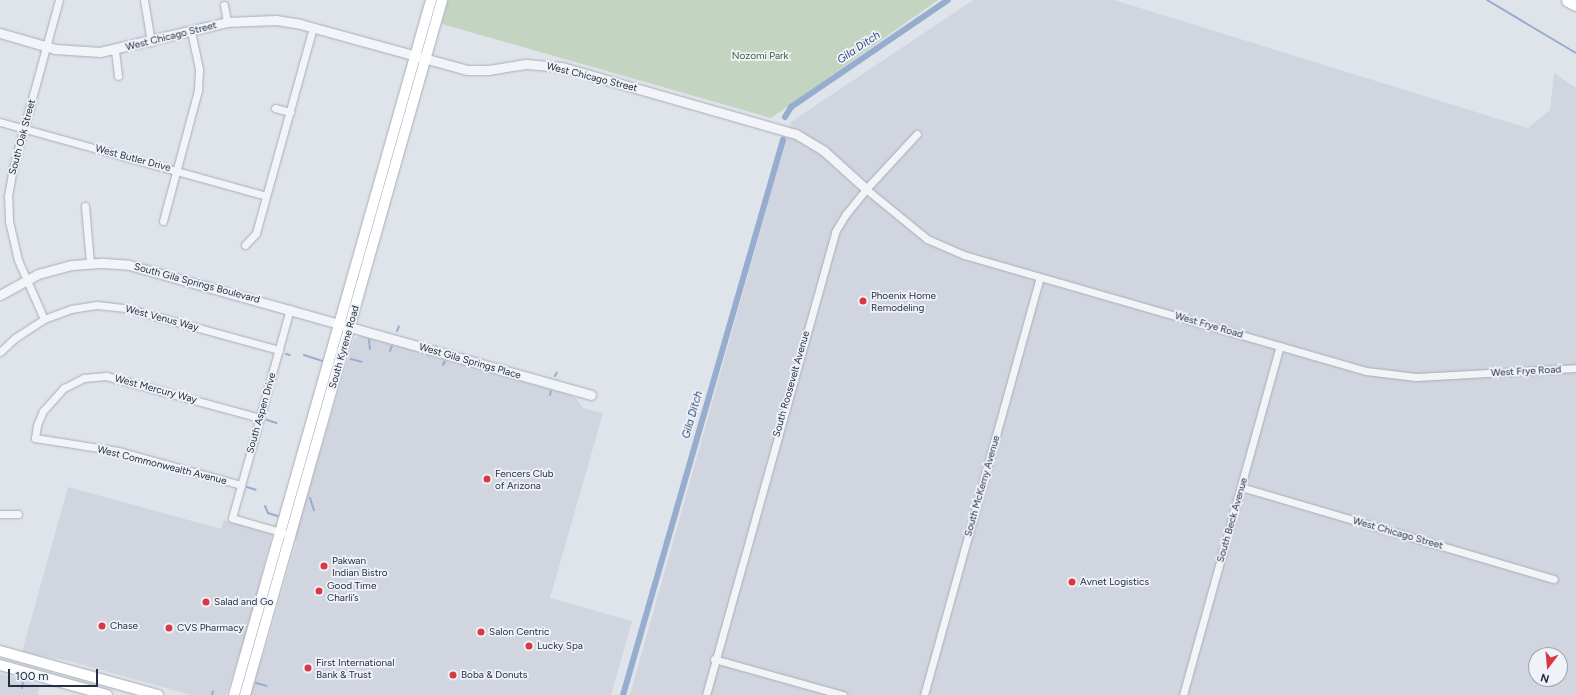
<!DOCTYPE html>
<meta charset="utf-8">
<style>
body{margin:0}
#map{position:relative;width:1576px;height:695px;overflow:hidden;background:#dfe3ea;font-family:Figtree,sans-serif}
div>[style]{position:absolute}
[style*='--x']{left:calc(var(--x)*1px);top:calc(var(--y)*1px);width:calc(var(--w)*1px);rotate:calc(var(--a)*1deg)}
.built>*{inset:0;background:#d1d5df}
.green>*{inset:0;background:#c3d5c0}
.stream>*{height:2px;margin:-1px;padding:0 1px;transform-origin:1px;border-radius:1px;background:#97adce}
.canal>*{height:6px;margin:-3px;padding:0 3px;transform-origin:3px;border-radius:3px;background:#97adce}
.roads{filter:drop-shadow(0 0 1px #a8adb8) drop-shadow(0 0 1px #a8adb8)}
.minor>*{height:7px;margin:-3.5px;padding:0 3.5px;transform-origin:3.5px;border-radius:3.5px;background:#f3f4f8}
.tertiary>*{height:9px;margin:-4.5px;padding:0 4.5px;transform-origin:4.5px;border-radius:4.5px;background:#f3f4f8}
.secondary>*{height:10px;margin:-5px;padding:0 5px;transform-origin:5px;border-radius:5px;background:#fff}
.motorway>*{height:13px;margin:-6.5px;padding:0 6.5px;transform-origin:6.5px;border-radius:6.5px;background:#fff}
.dots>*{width:11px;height:11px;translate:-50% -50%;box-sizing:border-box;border:2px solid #eff2f7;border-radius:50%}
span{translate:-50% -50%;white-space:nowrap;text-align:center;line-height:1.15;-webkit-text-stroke:3.5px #eff2f7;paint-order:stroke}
.street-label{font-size:10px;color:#262e43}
.park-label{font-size:10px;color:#376032}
.poi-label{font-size:10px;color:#262e43}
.left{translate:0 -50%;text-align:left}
.water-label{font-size:11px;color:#2c497b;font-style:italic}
.north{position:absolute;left:1528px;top:647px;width:40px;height:40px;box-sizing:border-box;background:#eff2f7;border:1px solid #9fa4af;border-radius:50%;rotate:196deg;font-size:11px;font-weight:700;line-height:16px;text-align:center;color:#262e43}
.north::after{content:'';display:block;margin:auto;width:14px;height:18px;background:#db3843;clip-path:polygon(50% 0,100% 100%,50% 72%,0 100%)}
.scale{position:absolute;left:8px;top:669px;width:90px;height:18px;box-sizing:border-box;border:2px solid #262e43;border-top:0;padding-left:5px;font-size:12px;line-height:14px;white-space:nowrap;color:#262e43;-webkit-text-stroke:3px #eff2f7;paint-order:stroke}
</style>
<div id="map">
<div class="built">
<div style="clip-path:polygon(evenodd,973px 0,1114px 0,1528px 128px,1550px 110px,1554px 73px,1576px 88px,1576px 695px,630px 695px,791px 122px,973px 0,1536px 655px,1560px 655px,1560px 679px,1536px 679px,1536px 655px)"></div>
<div style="clip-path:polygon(362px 336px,570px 395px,575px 397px,583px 408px,603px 413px,550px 598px,632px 621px,611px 695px,250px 695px,269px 637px,296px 543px,296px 530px,353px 343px,355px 338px)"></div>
<div style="clip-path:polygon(68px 487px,221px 529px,224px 520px,272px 534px,249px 626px,226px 695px,191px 695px,69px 661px,22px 652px)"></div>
<div style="clip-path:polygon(0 674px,40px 685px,37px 695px,0 695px)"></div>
</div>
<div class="green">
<div style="clip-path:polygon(448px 0,938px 0,771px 118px,442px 24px)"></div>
</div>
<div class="stream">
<div style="--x:1487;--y:0;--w:104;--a:30.8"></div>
<div style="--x:397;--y:331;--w:5;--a:-68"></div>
<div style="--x:369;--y:340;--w:9;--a:84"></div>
<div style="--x:390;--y:351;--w:5;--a:-68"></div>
<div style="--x:286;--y:354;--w:4;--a:14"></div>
<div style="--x:304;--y:355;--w:19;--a:18"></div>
<div style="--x:351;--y:359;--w:11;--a:15"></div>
<div style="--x:443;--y:365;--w:4;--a:-63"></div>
<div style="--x:555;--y:376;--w:4;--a:-63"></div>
<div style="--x:550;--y:395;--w:4;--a:-76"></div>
<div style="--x:267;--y:420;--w:10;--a:17"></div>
<div style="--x:247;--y:487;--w:9;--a:18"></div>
<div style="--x:310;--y:498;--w:13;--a:72"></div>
<div style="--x:265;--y:506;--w:8;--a:67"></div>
<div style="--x:268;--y:513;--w:10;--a:17"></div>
<div style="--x:256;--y:683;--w:11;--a:15"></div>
<div style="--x:22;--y:688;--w:5;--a:-79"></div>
<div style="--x:212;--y:695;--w:4;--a:-76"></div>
</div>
<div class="canal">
<div style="--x:785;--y:117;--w:12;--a:-59"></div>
<div style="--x:791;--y:107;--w:190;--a:-34.3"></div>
<div style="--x:623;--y:695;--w:578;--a:-73.92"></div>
</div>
<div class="roads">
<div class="minor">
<div style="--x:144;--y:0;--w:43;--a:80.5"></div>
<div style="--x:224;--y:5;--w:17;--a:80"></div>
<div style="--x:115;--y:51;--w:25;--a:83"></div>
<div style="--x:275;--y:108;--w:16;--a:15"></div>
<div style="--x:0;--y:122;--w:276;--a:15.5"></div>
<div style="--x:866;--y:189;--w:79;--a:39.3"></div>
<div style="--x:927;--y:239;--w:40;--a:23.4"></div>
<div style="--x:964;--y:255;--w:418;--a:16.1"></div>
<div style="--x:1366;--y:371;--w:50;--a:6.8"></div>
<div style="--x:1416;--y:377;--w:160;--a:-3.2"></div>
<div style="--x:85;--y:206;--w:57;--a:85"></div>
<div style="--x:163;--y:221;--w:136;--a:-75"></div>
<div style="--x:198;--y:90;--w:21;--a:-87"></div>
<div style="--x:199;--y:69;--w:39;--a:-102"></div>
<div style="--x:245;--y:245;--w:16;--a:-47"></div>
<div style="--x:256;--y:233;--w:214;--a:-74.5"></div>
<div style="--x:44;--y:319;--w:64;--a:-113.8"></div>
<div style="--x:18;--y:260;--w:40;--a:-103"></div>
<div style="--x:9;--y:221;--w:25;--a:-92"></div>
<div style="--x:8;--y:196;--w:28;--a:-80"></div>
<div style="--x:13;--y:168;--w:174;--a:-74.7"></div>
<div style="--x:0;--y:352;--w:21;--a:-43"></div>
<div style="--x:15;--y:338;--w:35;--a:-33"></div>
<div style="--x:44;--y:319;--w:29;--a:-20"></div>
<div style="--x:71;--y:309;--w:25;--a:-9"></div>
<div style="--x:96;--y:305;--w:30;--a:6"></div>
<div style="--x:126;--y:308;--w:159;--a:15.4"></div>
<div style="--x:241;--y:485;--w:128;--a:-164.5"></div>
<div style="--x:118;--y:451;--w:84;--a:-171.1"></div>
<div style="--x:35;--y:438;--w:13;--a:-81"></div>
<div style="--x:37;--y:425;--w:15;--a:-67"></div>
<div style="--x:43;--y:411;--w:31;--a:-48"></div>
<div style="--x:64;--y:388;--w:22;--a:-27"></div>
<div style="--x:84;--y:378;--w:22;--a:-5"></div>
<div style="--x:106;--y:376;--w:160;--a:15.3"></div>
<div style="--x:1241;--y:487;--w:326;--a:16.4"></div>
<div style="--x:0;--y:514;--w:18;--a:0"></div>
<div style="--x:284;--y:533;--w:54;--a:-163.9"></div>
<div style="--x:232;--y:518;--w:217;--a:-74.5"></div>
<div style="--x:714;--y:659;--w:134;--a:15.6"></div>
<div style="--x:706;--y:695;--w:481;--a:-74.4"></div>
<div style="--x:835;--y:232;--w:21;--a:-59"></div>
<div style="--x:846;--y:214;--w:32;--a:-51"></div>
<div style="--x:866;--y:189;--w:75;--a:-47.2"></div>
<div style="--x:924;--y:695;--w:433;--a:-74.5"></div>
<div style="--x:1183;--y:695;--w:362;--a:-74.5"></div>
</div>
<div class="tertiary">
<div style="--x:0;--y:33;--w:57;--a:16.2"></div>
<div style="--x:55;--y:49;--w:45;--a:3.8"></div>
<div style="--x:100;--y:52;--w:130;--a:-13.3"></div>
<div style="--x:227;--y:22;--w:49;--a:-2.3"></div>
<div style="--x:276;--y:20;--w:24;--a:9"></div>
<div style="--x:300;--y:24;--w:173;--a:15.4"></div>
<div style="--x:467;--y:70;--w:21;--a:0"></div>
<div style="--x:488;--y:70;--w:38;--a:-9"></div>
<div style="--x:526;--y:64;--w:36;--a:5"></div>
<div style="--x:562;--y:67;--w:243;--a:16"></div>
<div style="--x:796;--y:134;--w:33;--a:31"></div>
<div style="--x:824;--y:151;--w:57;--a:42.1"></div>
<div style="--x:0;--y:295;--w:43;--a:-28.9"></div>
<div style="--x:38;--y:274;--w:35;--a:-15"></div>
<div style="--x:72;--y:265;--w:31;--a:-4"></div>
<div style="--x:103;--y:263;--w:26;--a:4"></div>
<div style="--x:129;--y:265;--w:480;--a:15.7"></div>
</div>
<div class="secondary">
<div style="--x:0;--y:651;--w:164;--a:15.6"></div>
<div style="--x:0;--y:665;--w:111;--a:15.7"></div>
<div style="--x:234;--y:695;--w:722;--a:-74.17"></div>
<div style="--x:245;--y:695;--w:722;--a:-74.17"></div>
</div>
<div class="motorway">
<div style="--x:1568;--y:0;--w:9;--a:27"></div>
</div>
</div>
<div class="dots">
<div style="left:863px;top:301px;background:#db3843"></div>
<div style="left:487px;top:479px;background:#db3843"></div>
<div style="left:324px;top:566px;background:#db3843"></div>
<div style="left:1072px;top:582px;background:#db3843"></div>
<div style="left:319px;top:591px;background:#db3843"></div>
<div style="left:206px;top:602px;background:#db3843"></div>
<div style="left:102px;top:626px;background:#db3843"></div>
<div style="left:169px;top:628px;background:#db3843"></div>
<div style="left:481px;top:632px;background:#db3843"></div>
<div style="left:529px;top:646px;background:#db3843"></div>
<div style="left:308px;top:668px;background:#db3843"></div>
<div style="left:453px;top:675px;background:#db3843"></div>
</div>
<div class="street-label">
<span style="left:171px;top:36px;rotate:-14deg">West Chicago Street</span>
<span style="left:592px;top:77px;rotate:14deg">West Chicago Street</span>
<span style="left:22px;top:137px;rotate:-75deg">South Oak Street</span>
<span style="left:133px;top:158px;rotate:15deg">West Butler Drive</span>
<span style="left:197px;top:283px;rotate:15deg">South Gila Springs Boulevard</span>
<span style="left:162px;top:318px;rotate:15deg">West Venus Way</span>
<span style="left:1209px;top:325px;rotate:16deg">West Frye Road</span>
<span style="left:344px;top:347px;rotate:-74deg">South Kyrene Road</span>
<span style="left:470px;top:361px;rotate:16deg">West Gila Springs Place</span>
<span style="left:1526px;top:371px;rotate:-3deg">West Frye Road</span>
<span style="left:791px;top:384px;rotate:-74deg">South Roosevelt Avenue</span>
<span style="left:156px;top:389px;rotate:15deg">West Mercury Way</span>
<span style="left:261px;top:413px;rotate:-74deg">South Aspen Drive</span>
<span style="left:162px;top:465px;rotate:14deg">West Commonwealth Avenue</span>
<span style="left:982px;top:486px;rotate:-74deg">South McKemy Avenue</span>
<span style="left:1232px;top:520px;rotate:-74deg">South Beck Avenue</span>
<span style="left:1398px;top:533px;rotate:16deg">West Chicago Street</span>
</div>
<div class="park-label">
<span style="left:760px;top:56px">Nozomi Park</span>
</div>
<div class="poi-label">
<span class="left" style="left:871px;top:301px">Phoenix Home<br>Remodeling</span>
<span class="left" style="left:495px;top:479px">Fencers Club<br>of Arizona</span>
<span class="left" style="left:332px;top:566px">Pakwan<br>Indian Bistro</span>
<span class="left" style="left:1080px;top:582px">Avnet Logistics</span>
<span class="left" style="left:327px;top:591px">Good Time<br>Charli’s</span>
<span class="left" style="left:214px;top:602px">Salad and Go</span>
<span class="left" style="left:110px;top:626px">Chase</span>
<span class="left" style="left:177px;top:628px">CVS Pharmacy</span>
<span class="left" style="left:489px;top:632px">Salon Centric</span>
<span class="left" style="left:537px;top:646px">Lucky Spa</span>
<span class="left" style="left:316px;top:668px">First International<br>Bank &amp; Trust</span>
<span class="left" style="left:461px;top:675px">Boba &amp; Donuts</span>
</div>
<div class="water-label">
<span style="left:859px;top:48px;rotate:-34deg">Gila Ditch</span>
<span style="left:693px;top:415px;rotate:-74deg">Gila Ditch</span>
</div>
<div class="north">N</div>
<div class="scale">100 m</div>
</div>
